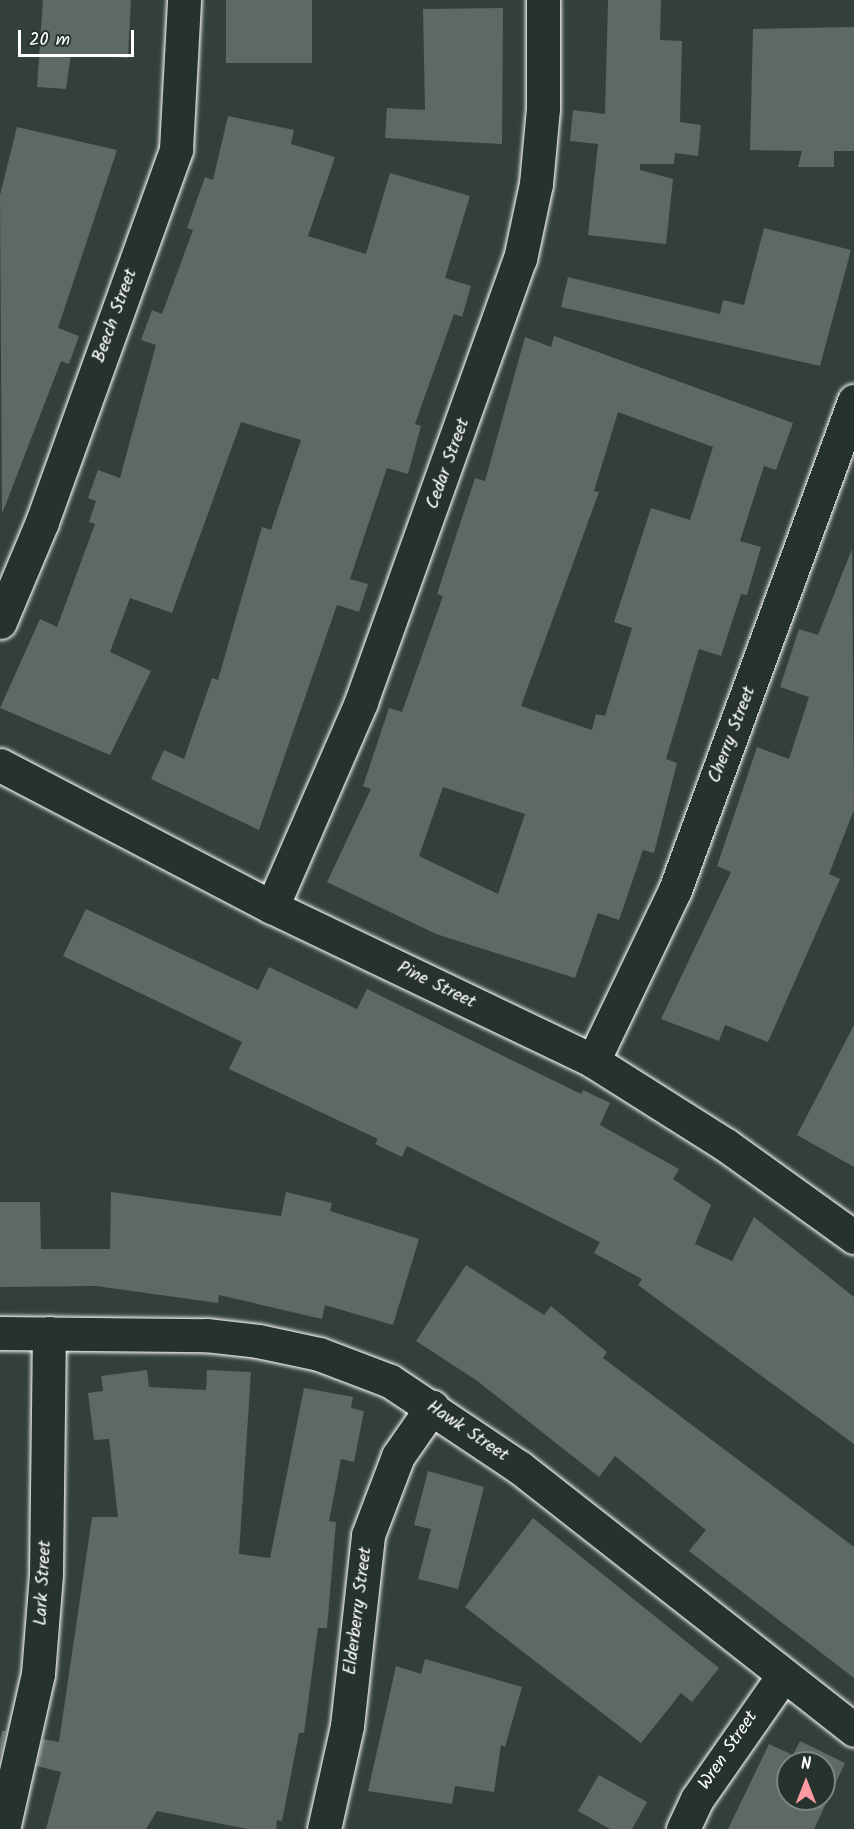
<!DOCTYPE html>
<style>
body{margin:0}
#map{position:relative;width:854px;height:1829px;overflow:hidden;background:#333f3a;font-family:Kalam,sans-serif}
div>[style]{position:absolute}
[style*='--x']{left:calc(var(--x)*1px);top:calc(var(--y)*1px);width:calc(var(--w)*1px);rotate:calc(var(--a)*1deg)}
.building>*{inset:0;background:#5f6964;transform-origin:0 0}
.roads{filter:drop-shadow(0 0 2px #fff) drop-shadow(0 0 2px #fff)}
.minor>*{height:33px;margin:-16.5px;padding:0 16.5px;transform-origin:16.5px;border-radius:16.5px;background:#26332d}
span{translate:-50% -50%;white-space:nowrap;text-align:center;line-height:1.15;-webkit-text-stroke:5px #26332d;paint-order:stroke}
.street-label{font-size:18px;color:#fff}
.north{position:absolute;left:776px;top:1751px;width:60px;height:60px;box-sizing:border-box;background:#26332d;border:2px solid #7d8581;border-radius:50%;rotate:0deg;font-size:16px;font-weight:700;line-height:24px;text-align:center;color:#fff}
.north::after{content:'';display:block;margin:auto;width:21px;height:27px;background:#ff9aa2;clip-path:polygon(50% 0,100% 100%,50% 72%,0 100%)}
.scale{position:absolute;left:18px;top:30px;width:116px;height:27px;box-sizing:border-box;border:3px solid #fff;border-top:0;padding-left:8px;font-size:18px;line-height:21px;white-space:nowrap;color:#fff;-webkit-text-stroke:4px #26332d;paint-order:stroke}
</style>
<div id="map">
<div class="building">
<div style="clip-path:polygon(43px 0,131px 0,128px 58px,71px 54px,66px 89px,37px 87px)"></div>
<div style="left:226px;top:0;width:86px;height:63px"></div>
<div style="clip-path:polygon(608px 0,661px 0,660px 40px,682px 41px,680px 122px,701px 125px,698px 156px,675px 153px,674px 164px,640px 164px,640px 170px,673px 179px,666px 244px,588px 235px,598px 144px,570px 141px,573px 110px,605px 114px)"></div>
<div style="clip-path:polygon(503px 8px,502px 144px,385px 138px,387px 108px,425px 110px,423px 9px)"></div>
<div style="clip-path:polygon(854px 27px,854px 151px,834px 151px,834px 167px,798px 167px,802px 151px,750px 150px,753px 29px)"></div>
<div style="clip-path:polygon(228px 116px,294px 130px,291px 144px,335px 157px,308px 236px,366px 254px,390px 173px,470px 196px,445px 278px,471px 286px,462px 317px,454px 314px,415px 424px,421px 426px,408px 474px,387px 468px,350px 579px,368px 584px,359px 612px,337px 605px,259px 830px,151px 779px,164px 750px,184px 759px,212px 678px,218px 680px,262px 527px,271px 530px,301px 440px,241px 422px,172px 613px,130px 598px,110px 652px,151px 671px,110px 755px,0 708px,40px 619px,57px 627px,95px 524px,89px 522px,96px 501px,88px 498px,98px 470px,120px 478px,156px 345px,141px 340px,152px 310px,162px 314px,193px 230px,187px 228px,205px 177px,213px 180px)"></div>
<div style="clip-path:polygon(17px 127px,117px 150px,58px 328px,79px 336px,69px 364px,61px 361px,2px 514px,0 195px)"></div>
<div style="clip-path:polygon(764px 228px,851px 250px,820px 366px,561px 307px,568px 277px,720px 314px,723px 300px,744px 305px)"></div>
<div style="clip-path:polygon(evenodd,554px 336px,793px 423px,776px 470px,764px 466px,740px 541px,761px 547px,747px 595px,741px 594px,721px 656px,699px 649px,666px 759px,677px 763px,654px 853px,643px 850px,619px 920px,598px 913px,575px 978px,436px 934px,327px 882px,371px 789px,363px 786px,389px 708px,402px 712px,443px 596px,437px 594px,475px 478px,485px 481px,525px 337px,551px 347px,554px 336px,618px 412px,713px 447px,690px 520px,651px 508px,614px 622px,632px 628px,605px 716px,596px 714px,592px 730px,521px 706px,599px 492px,594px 491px,618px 412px,554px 336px,443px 787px,525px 814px,498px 894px,419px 856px,443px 787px)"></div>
<div style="clip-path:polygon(852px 549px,854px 810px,829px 874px,840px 879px,768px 1042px,725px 1025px,719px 1041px,661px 1019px,731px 872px,717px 866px,757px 747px,789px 759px,809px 697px,780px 687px,799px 629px,818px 635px)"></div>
<div style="clip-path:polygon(86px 909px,258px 990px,269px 967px,357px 1009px,367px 989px,581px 1094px,583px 1090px,610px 1103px,600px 1125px,679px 1169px,673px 1179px,711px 1205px,695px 1244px,732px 1261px,754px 1217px,854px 1297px,854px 1444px,638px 1285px,642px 1279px,594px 1253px,600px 1242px,407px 1146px,402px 1157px,375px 1144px,378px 1139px,229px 1069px,242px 1042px,63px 956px)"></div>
<div style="clip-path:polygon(854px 1025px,854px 1167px,797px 1135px)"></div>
<div style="clip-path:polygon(111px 1192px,281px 1216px,286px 1192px,332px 1203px,330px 1211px,419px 1239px,393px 1325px,325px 1305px,322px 1319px,219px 1295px,218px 1303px,96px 1286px,0 1287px,0 1202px,40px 1202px,41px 1249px,110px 1249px)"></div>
<div style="clip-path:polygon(466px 1265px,544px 1315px,551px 1306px,607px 1352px,603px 1358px,854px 1547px,854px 1678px,689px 1551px,706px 1530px,615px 1456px,599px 1477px,476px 1380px,416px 1341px)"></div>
<div style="clip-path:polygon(147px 1370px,149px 1387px,206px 1390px,207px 1370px,251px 1372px,239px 1554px,270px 1558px,304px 1388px,353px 1397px,351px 1408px,364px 1411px,354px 1462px,341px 1459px,329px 1521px,336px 1522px,327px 1628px,318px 1628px,304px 1733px,299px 1733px,282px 1821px,277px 1820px,276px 1829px,247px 1829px,157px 1811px,146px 1829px,46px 1829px,61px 1772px,37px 1766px,43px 1739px,59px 1742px,92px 1517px,118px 1517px,109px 1439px,94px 1440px,88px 1393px,103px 1391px,101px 1376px)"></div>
<div style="clip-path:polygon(428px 1471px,484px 1487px,458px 1589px,418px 1579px,431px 1529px,414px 1525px)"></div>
<div style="clip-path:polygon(533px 1518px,719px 1668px,692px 1702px,681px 1693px,641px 1743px,465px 1607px)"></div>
<div style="clip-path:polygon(425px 1659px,522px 1687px,505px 1747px,501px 1745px,494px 1792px,455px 1786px,452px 1804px,368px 1791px,396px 1666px,421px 1674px)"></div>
<div style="clip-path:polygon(2px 1731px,6px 1731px,0 1757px,0 1740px)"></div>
<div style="clip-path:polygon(evenodd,800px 1741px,845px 1763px,814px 1829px,728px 1829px,769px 1744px,793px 1755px,800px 1741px,788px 1763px,824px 1763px,824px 1799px,788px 1799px,788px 1763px)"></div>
<div style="clip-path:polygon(599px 1775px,647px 1802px,632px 1829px,610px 1829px,578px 1811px)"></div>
</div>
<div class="roads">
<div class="minor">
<div style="--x:0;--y:622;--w:108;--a:-67.2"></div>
<div style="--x:42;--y:522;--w:396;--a:-70.2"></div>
<div style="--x:176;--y:149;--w:149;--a:-86.9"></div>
<div style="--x:0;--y:765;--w:307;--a:27.6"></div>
<div style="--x:272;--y:907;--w:356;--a:25.6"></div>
<div style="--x:593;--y:1061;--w:157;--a:32.3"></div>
<div style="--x:726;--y:1145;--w:158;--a:35.7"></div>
<div style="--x:272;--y:907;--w:223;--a:-66.5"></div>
<div style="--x:361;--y:702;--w:471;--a:-70.3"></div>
<div style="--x:520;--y:259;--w:77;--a:-78"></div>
<div style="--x:536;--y:184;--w:76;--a:-84.7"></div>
<div style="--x:543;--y:108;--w:108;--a:-90"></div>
<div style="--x:593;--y:1061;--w:190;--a:-64.4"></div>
<div style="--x:675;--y:890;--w:521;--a:-69.89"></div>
<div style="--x:0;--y:1333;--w:206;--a:0.6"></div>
<div style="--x:206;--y:1335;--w:52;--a:6.6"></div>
<div style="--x:258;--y:1341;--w:62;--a:12"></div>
<div style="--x:319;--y:1354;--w:76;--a:20.8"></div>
<div style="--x:390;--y:1381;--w:155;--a:33.7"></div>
<div style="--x:519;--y:1467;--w:426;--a:38.1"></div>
<div style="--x:3;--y:1829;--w:159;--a:-77.3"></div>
<div style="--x:38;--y:1674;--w:100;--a:-85.4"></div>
<div style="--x:46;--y:1574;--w:241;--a:-89.3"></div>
<div style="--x:324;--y:1829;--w:106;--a:-77.4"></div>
<div style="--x:347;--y:1726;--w:192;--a:-83.7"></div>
<div style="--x:368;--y:1535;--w:85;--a:-69.2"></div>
<div style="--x:398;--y:1456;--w:60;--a:-55.2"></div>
<div style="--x:683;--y:1829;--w:33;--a:-65"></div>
<div style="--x:697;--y:1799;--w:149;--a:-55.1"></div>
</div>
</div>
<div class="street-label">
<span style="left:116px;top:316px;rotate:-70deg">Beech Street</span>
<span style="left:449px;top:464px;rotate:-70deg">Cedar Street</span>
<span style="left:733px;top:735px;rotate:-69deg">Cherry Street</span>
<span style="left:436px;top:986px;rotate:26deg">Pine Street</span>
<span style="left:467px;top:1432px;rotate:34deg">Hawk Street</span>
<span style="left:44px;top:1583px;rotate:-87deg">Lark Street</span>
<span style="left:359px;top:1611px;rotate:-83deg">Elderberry Street</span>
<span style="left:729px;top:1751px;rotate:-56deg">Wren Street</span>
</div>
<div class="north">N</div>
<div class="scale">20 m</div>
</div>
